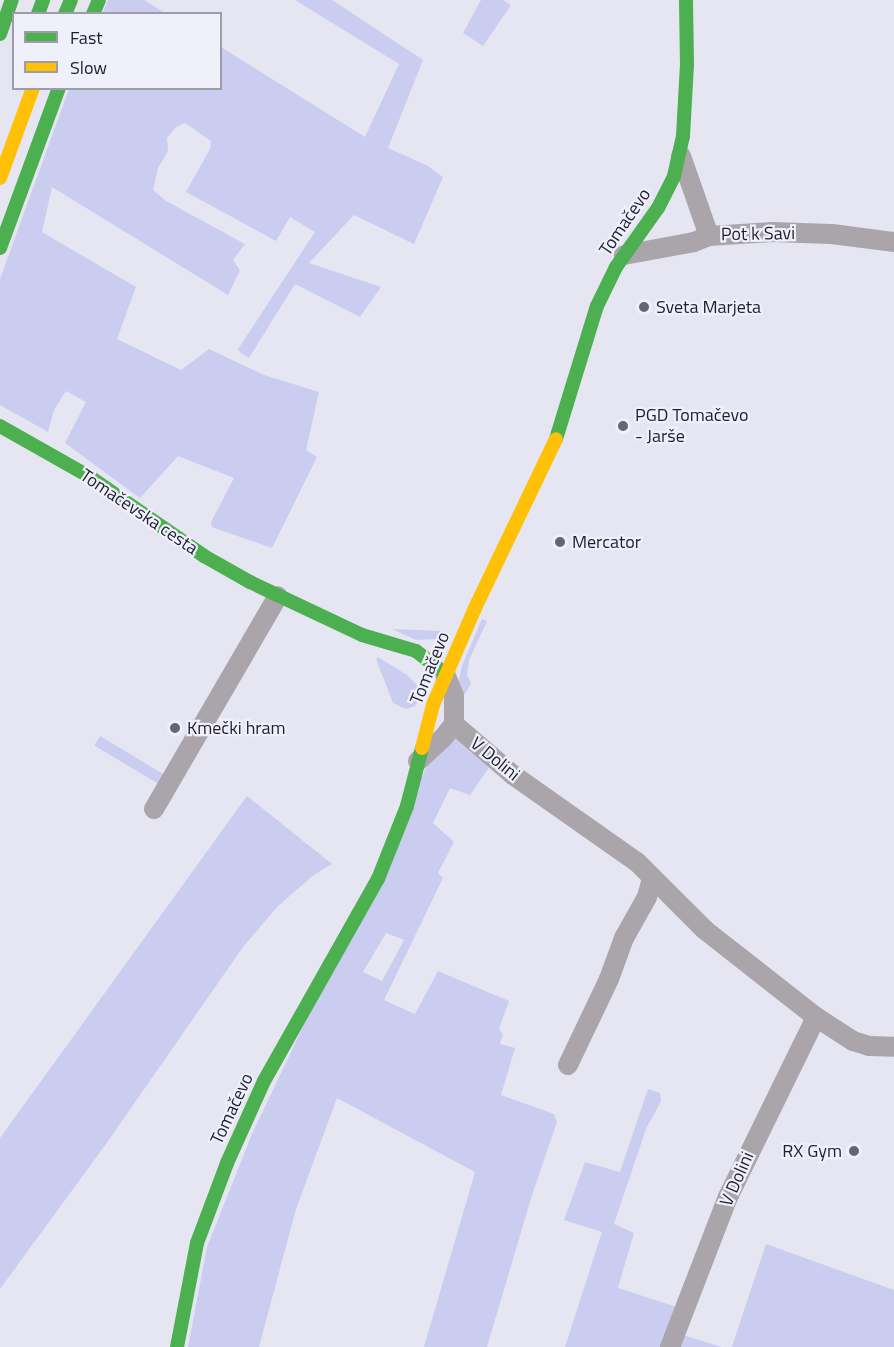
<!DOCTYPE html>
<meta charset="utf-8">
<style>
body{margin:0}
#map{position:relative;width:894px;height:1347px;overflow:hidden;background:#e5e6f1;font-family:"Titillium Web",sans-serif}
div>[style]{position:absolute}
[style*='--x']{left:calc(var(--x)*1px);top:calc(var(--y)*1px);width:calc(var(--w)*1px);rotate:calc(var(--a)*1deg)}
.green>*{inset:0;background:#cbcdf0;transform-origin:0 0}
.street>*{height:20px;margin:-10px;padding:0 10px;transform-origin:10px;border-radius:10px;background:#aaa5ab}
.fast>*{height:14px;margin:-7px;padding:0 7px;transform-origin:7px;border-radius:7px;background:#4caf50}
.slow>*{height:14px;margin:-7px;padding:0 7px;transform-origin:7px;border-radius:7px;background:#ffc107}
.dots>*{width:16px;height:16px;translate:-50% -50%;box-sizing:border-box;border:3px solid #eff0fa;border-radius:50%}
span{translate:-50% -50%;white-space:nowrap;text-align:center;line-height:1.15;-webkit-text-stroke:4.5px #eff0fa;paint-order:stroke}
.street-label{font-size:18px;color:#1f1f32}
.poi-label{font-size:18px;color:#1f1f32}
.left{translate:0 -50%;text-align:left}
.right{translate:-100% -50%;text-align:right}
.legend{position:absolute;left:12px;top:12px;width:210px;height:78px;box-sizing:border-box;background:#eff0fa;border:2px solid #9c9caa;margin:0;padding:8px 10px;list-style:none;font-size:18px;color:#1f1f32}
.legend li{display:flex;align-items:center;gap:12px;height:30px}
.legend b{width:30px;border:2px solid #9c9caa}
</style>
<div id="map">
<div class="green">
<div style="clip-path:polygon(108px 0,144px 0,165px 13px,102px 14px)"></div>
<div style="clip-path:polygon(295px 0,332px 0,423px 60px,388px 148px,428px 166px,443px 177px,414px 244px,354px 215px,309px 263px,381px 287px,360px 317px,295px 284px,249px 358px,241px 353px,238px 349px,315px 232px,290px 217px,276px 241px,186px 192px,210px 149px,211px 141px,185px 123px,176px 127px,167px 138px,168px 151px,158px 168px,153px 190px,166px 201px,245px 244px,233px 260px,240px 270px,228px 295px,52px 187px,42px 232px,136px 287px,117px 339px,181px 370px,209px 349px,264px 375px,319px 392px,306px 450px,317px 457px,272px 548px,212px 527px,211px 522px,234px 478px,178px 456px,140px 498px,65px 443px,86px 402px,66px 391px,54px 410px,48px 432px,0 405px,0 279px,69px 89px,220px 88px,221px 47px,365px 137px,399px 64px)"></div>
<div style="clip-path:polygon(481px 0,503px 0,511px 5px,483px 46px,463px 33px)"></div>
<div style="clip-path:polygon(482px 619px,487px 621px,469px 660px,467px 675px,471px 683px,465px 694px,459px 695px,458px 684px,462px 666px)"></div>
<div style="clip-path:polygon(392px 629px,441px 631px,445px 632px,443px 635px,435px 639px,416px 640px)"></div>
<div style="clip-path:polygon(378px 657px,407px 675px,417px 685px,420px 697px,415px 706px,406px 709px,393px 703px,376px 659px)"></div>
<div style="left:100px;top:736px;width:75px;height:11px;rotate:31deg"></div>
<div style="clip-path:polygon(evenodd,454px 737px,490px 766px,470px 795px,450px 788px,433px 823px,454px 842px,438px 873px,443px 878px,384px 1000px,415px 1014px,438px 971px,509px 1001px,499px 1029px,503px 1034px,500px 1044px,515px 1048px,501px 1095px,554px 1114px,557px 1122px,532px 1195px,487px 1347px,424px 1347px,475px 1172px,337px 1098px,296px 1209px,259px 1347px,188px 1347px,207px 1247px,252px 1134px,427px 766px,454px 737px,386px 933px,404px 940px,382px 981px,363px 972px,386px 933px)"></div>
<div style="clip-path:polygon(247px 796px,332px 864px,315px 874px,278px 906px,243px 947px,106px 1144px,0 1289px,0 1138px)"></div>
<div style="clip-path:polygon(648px 1089px,660px 1093px,661px 1101px,646px 1129px,614px 1224px,634px 1233px,618px 1288px,680px 1308px,665px 1347px,565px 1347px,602px 1232px,564px 1220px,585px 1162px,620px 1172px)"></div>
<div style="clip-path:polygon(766px 1244px,894px 1290px,894px 1347px,732px 1347px)"></div>
<div style="clip-path:polygon(680px 1334px,722px 1347px,676px 1347px)"></div>
</div>
<div class="street">
<div style="--x:681;--y:156;--w:85;--a:70.7"></div>
<div style="--x:624;--y:255;--w:71;--a:-10.5"></div>
<div style="--x:694;--y:242;--w:16;--a:-22"></div>
<div style="--x:709;--y:236;--w:63;--a:-3.6"></div>
<div style="--x:772;--y:232;--w:60;--a:1.9"></div>
<div style="--x:832;--y:234;--w:63;--a:7.4"></div>
<div style="--x:454;--y:724;--w:78;--a:40.8"></div>
<div style="--x:513;--y:775;--w:151;--a:35.1"></div>
<div style="--x:637;--y:862;--w:96;--a:45"></div>
<div style="--x:705;--y:930;--w:141;--a:38.1"></div>
<div style="--x:816;--y:1017;--w:44;--a:33"></div>
<div style="--x:853;--y:1041;--w:17;--a:17"></div>
<div style="--x:869;--y:1046;--w:25;--a:2"></div>
<div style="--x:418;--y:761;--w:34;--a:-43"></div>
<div style="--x:443;--y:738;--w:18;--a:-52"></div>
<div style="--x:454;--y:724;--w:28;--a:-90"></div>
<div style="--x:454;--y:696;--w:24;--a:-112"></div>
<div style="--x:154;--y:809;--w:246;--a:-59.8"></div>
<div style="--x:568;--y:1065;--w:95;--a:-64.5"></div>
<div style="--x:609;--y:979;--w:44;--a:-69.9"></div>
<div style="--x:624;--y:938;--w:47;--a:-60.7"></div>
<div style="--x:647;--y:897;--w:20;--a:-75"></div>
<div style="--x:670;--y:1347;--w:161;--a:-68.9"></div>
<div style="--x:728;--y:1197;--w:200;--a:-63.9"></div>
</div>
<div class="fast">
<div style="--x:38;--y:14;--w:15;--a:-70"></div>
<div style="--x:65;--y:14;--w:15;--a:-67"></div>
<div style="--x:93;--y:14;--w:15;--a:-67"></div>
<div style="--x:0;--y:34;--w:36;--a:-71"></div>
<div style="--x:0;--y:248;--w:171;--a:-69.8"></div>
<div style="--x:0;--y:426;--w:103;--a:29.5"></div>
<div style="--x:90;--y:477;--w:139;--a:34.7"></div>
<div style="--x:204;--y:556;--w:53;--a:29.5"></div>
<div style="--x:250;--y:582;--w:124;--a:25.3"></div>
<div style="--x:362;--y:635;--w:56;--a:16.5"></div>
<div style="--x:416;--y:651;--w:37;--a:38"></div>
<div style="--x:556;--y:439;--w:139;--a:-72.9"></div>
<div style="--x:597;--y:306;--w:43;--a:-64"></div>
<div style="--x:616;--y:267;--w:72;--a:-54.6"></div>
<div style="--x:658;--y:208;--w:36;--a:-63"></div>
<div style="--x:674;--y:176;--w:41;--a:-77.3"></div>
<div style="--x:683;--y:136;--w:71;--a:-86.8"></div>
<div style="--x:687;--y:65;--w:65;--a:-90.9"></div>
<div style="--x:177;--y:1347;--w:106;--a:-79.1"></div>
<div style="--x:197;--y:1243;--w:85;--a:-69.4"></div>
<div style="--x:227;--y:1163;--w:90;--a:-65.7"></div>
<div style="--x:264;--y:1081;--w:232;--a:-60.6"></div>
<div style="--x:378;--y:879;--w:79;--a:-68.3"></div>
<div style="--x:407;--y:806;--w:60;--a:-75.5"></div>
</div>
<div class="slow">
<div style="--x:0;--y:178;--w:96;--a:-69.9"></div>
<div style="--x:422;--y:748;--w:44;--a:-75.7"></div>
<div style="--x:433;--y:705;--w:106;--a:-66.6"></div>
<div style="--x:475;--y:608;--w:187;--a:-64.4"></div>
</div>
<div class="dots">
<div style="left:644px;top:307px;background:#646575"></div>
<div style="left:623px;top:426px;background:#646575"></div>
<div style="left:560px;top:542px;background:#646575"></div>
<div style="left:175px;top:728px;background:#646575"></div>
<div style="left:854px;top:1151px;background:#646575"></div>
</div>
<div class="street-label">
<span style="left:625px;top:222px;rotate:-56deg">Tomačevo</span>
<span style="left:758px;top:234px;rotate:-1deg">Pot k Savi</span>
<span style="left:139px;top:512px;rotate:34deg">Tomačevska cesta</span>
<span style="left:430px;top:668px;rotate:-68deg">Tomačevo</span>
<span style="left:495px;top:759px;rotate:39deg">V Dolini</span>
<span style="left:232px;top:1109px;rotate:-65deg">Tomačevo</span>
<span style="left:737px;top:1179px;rotate:-66deg">V Dolini</span>
</div>
<div class="poi-label">
<span class="left" style="left:656px;top:307px">Sveta Marjeta</span>
<span class="left" style="left:635px;top:426px">PGD Tomačevo<br>- Jarše</span>
<span class="left" style="left:572px;top:542px">Mercator</span>
<span class="left" style="left:187px;top:728px">Kmečki hram</span>
<span class="right" style="left:842px;top:1151px">RX Gym</span>
</div>
<ul class="legend">
<li><b style="height:8px;background:#4caf50"></b>Fast</li>
<li><b style="height:8px;background:#ffc107"></b>Slow</li>
</ul>
</div>
